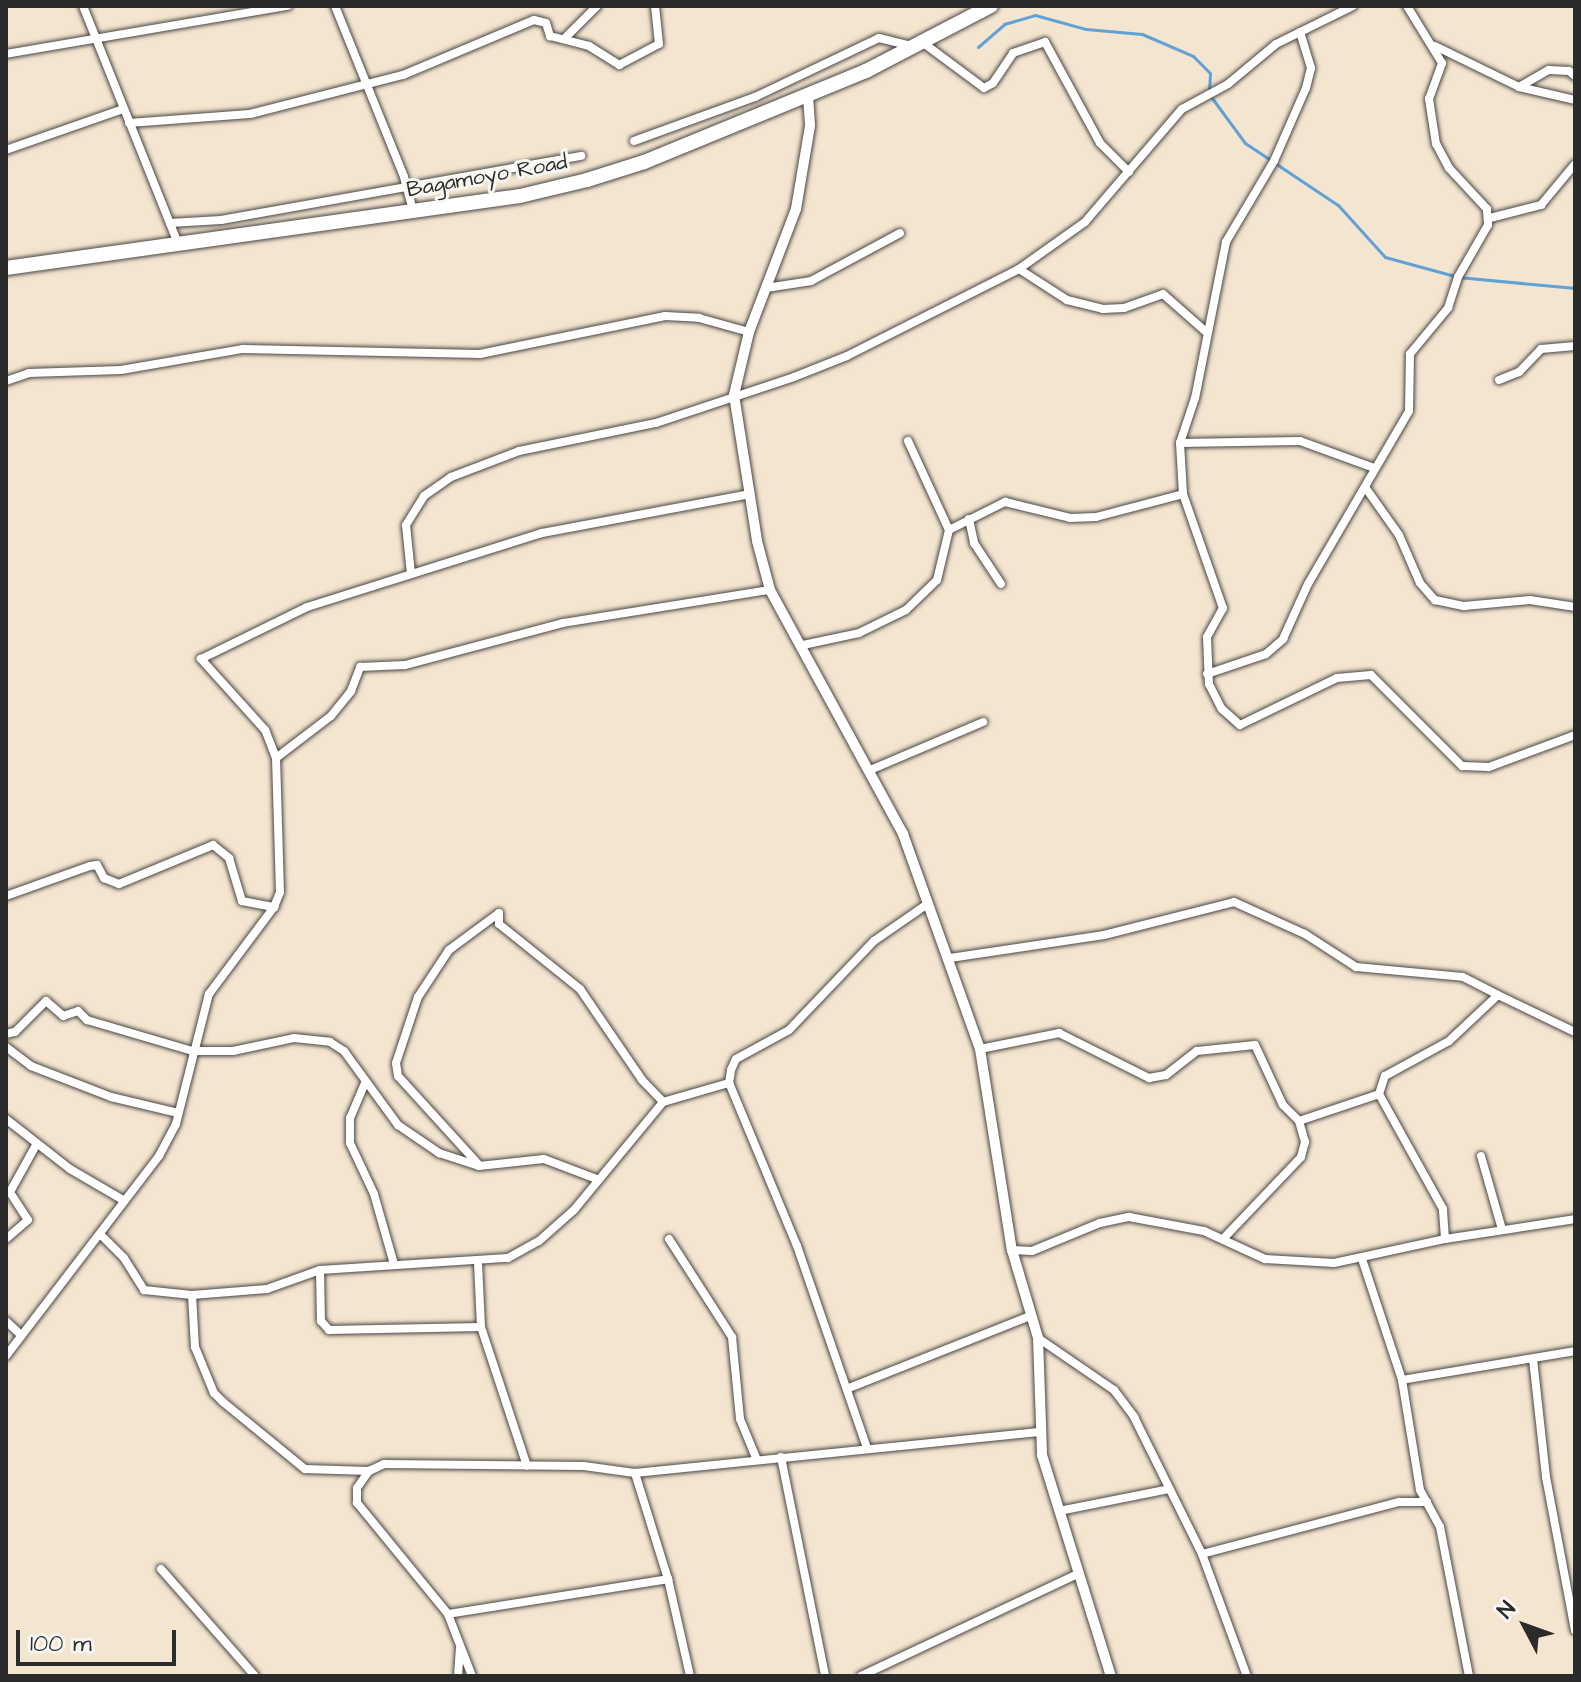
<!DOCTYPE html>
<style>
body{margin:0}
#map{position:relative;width:1581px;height:1682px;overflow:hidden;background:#f4e5d0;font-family:"Architects Daughter",sans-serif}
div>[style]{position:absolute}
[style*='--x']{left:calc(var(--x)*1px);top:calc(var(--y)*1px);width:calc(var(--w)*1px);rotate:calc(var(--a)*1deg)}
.stream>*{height:3px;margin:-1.5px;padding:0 1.5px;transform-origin:1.5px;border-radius:1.5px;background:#61a1d4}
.roads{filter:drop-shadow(0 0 2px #494744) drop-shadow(0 0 2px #494744)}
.minor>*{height:8px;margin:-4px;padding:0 4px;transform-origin:4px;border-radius:4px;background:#fff}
.tertiary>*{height:10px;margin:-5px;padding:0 5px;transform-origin:5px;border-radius:5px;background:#fff}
.trunk>*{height:14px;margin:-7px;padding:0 7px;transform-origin:7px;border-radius:7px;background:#fff}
span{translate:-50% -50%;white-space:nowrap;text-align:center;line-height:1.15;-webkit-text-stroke:6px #f6f6f2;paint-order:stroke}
.street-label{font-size:22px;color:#2b2b2b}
.frame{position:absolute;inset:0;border:8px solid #2b2b2b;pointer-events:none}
.north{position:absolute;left:1485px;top:1586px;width:80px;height:80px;-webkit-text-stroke:6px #f6f6f2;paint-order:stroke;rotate:311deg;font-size:22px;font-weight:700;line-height:32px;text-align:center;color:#2b2b2b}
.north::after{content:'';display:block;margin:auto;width:28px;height:36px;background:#2b2b2b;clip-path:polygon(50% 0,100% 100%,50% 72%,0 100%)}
.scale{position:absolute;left:16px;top:1630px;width:160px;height:36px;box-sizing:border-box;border:4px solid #2b2b2b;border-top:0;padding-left:10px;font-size:24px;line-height:28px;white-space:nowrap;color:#2b2b2b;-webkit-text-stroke:6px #f6f6f2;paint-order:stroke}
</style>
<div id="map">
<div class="stream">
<div style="--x:978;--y:47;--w:35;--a:-41"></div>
<div style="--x:1004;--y:24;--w:32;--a:-16"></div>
<div style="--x:1035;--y:15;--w:53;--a:15.4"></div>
<div style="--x:1086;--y:29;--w:56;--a:5.1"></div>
<div style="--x:1142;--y:34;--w:56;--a:23.3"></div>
<div style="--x:1193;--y:56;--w:24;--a:45"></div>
<div style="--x:1210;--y:73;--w:21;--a:93"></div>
<div style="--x:1209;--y:94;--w:61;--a:53.7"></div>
<div style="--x:1245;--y:143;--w:112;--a:33.7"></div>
<div style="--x:1338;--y:205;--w:70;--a:47.9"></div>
<div style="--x:1385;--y:257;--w:76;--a:15.3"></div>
<div style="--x:1458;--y:277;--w:118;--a:5.4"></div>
</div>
<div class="roads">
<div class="minor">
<div style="--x:83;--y:6;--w:258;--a:68.2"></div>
<div style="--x:335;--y:6;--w:184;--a:68"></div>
<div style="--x:404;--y:177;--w:35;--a:75"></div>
<div style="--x:1300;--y:32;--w:38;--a:73"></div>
<div style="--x:1311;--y:68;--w:21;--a:104"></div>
<div style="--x:1306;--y:88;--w:80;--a:113.7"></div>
<div style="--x:1274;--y:161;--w:94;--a:120.7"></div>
<div style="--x:1226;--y:242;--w:159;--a:101.2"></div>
<div style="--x:1195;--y:398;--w:47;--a:108.4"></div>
<div style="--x:1180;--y:443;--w:51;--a:86.6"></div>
<div style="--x:1183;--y:494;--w:121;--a:70.7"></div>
<div style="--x:1223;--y:608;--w:33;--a:119"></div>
<div style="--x:1207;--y:637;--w:47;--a:87.6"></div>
<div style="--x:1209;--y:684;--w:28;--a:63"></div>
<div style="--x:1222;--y:709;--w:24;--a:42"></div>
<div style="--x:1240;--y:725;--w:108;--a:-25.9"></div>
<div style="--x:1337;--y:678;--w:34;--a:-5"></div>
<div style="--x:1371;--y:675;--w:129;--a:45"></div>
<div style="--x:1462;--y:766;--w:27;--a:2"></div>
<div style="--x:1489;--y:767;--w:92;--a:-20.4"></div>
<div style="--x:565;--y:38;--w:45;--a:-45"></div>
<div style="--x:922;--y:42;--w:77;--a:36.6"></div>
<div style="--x:984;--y:88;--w:10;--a:-29"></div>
<div style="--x:993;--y:83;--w:36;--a:-56"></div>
<div style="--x:1013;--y:53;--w:34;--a:-19"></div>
<div style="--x:1045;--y:42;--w:115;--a:61.4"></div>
<div style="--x:1100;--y:143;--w:41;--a:45"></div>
<div style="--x:1435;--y:46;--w:93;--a:26"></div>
<div style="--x:1519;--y:87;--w:57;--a:13.1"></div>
<div style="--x:6;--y:54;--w:286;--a:-9.7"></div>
<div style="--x:1519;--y:87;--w:34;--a:-30"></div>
<div style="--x:1549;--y:70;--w:20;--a:3"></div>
<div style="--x:1569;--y:71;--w:8;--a:40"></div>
<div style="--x:129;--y:123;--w:121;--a:-4.3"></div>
<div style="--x:250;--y:114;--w:158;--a:-14.3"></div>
<div style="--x:403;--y:75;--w:142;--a:-22.8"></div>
<div style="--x:534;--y:20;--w:12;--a:14"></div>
<div style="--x:546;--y:23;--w:14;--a:73"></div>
<div style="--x:550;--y:36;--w:40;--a:14.4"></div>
<div style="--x:589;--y:46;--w:36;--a:32"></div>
<div style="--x:619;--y:65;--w:45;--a:-27.7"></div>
<div style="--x:659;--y:44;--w:38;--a:-96"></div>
<div style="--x:634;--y:141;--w:129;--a:-20"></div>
<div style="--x:755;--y:97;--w:137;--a:-25.4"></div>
<div style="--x:879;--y:38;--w:34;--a:14"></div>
<div style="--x:6;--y:150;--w:124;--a:-19.3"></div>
<div style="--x:1490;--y:218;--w:53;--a:-14.3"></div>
<div style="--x:1541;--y:205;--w:53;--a:-50.3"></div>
<div style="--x:170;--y:223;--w:51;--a:-3.4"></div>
<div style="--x:221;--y:220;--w:366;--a:-10.1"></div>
<div style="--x:1019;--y:269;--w:57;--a:32.9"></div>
<div style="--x:1067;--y:300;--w:37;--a:14"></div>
<div style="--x:1103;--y:309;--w:21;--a:-3"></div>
<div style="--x:1124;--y:308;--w:41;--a:-19.7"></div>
<div style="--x:1163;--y:294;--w:56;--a:41.4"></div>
<div style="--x:766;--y:288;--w:46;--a:-8.8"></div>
<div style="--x:811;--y:281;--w:101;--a:-28.3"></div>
<div style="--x:1499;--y:380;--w:22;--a:-22"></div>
<div style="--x:1519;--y:372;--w:32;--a:-46"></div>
<div style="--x:1541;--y:349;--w:34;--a:-5"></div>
<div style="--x:6;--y:381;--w:24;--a:-19"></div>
<div style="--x:29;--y:373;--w:92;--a:-1.9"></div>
<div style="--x:121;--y:370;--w:124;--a:-9.8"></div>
<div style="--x:243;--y:349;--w:237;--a:1.2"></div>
<div style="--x:480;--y:354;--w:189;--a:-11.6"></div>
<div style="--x:665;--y:316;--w:34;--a:3"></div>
<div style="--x:699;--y:318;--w:52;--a:15.6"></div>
<div style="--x:1180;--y:443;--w:120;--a:-1"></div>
<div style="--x:1300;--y:441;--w:79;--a:20"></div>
<div style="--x:1365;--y:487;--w:59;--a:54.7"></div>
<div style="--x:1399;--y:535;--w:52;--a:66.4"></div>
<div style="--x:1420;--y:583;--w:23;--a:49"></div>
<div style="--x:1435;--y:600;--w:30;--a:12"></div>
<div style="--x:1464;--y:606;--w:66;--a:-5.2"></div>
<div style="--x:1530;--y:600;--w:46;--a:8.8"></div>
<div style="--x:969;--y:519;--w:25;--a:78"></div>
<div style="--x:974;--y:543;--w:49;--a:56.6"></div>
<div style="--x:949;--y:530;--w:63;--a:-26.6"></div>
<div style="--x:1005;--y:502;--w:67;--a:13.8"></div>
<div style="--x:1070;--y:518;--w:26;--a:-2"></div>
<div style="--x:1096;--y:517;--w:90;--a:-14.8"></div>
<div style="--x:411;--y:574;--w:49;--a:-95.8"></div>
<div style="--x:406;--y:525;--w:34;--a:-58"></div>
<div style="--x:424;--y:496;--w:33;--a:-35"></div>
<div style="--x:451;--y:477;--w:73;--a:-20.9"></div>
<div style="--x:519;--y:451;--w:140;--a:-11.6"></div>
<div style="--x:656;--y:423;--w:145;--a:-18.4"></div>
<div style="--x:794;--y:377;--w:57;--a:-21.6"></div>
<div style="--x:847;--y:356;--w:193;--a:-26.8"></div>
<div style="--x:1019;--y:269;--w:81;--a:-35.5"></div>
<div style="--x:1085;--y:222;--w:149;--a:-49.4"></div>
<div style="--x:1182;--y:109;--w:52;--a:-28.5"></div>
<div style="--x:1228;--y:84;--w:62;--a:-39.8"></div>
<div style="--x:1276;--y:44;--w:86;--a:-26.3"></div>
<div style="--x:803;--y:645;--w:57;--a:-12.1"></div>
<div style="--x:859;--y:633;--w:52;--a:-26.1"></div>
<div style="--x:906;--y:610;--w:43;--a:-44.1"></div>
<div style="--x:937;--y:580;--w:51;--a:-76.5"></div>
<div style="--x:949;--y:530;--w:98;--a:-114.7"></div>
<div style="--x:1207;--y:674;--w:62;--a:-18.7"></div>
<div style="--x:1266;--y:654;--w:23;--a:-41"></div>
<div style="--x:1283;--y:639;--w:60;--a:-65.6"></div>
<div style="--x:1308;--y:584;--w:200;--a:-59.7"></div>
<div style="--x:1409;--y:411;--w:57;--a:-89"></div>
<div style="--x:1410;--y:354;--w:60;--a:-50.4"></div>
<div style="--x:1448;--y:308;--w:33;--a:-72"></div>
<div style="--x:1458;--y:277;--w:60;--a:-60"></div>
<div style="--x:1488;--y:225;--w:16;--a:-94"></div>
<div style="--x:1487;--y:209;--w:56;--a:-132.8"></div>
<div style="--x:1449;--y:168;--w:27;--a:-118"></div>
<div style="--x:1436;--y:144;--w:46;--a:-98.8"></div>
<div style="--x:1429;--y:99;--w:38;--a:-70"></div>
<div style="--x:1442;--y:63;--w:67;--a:-121.6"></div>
<div style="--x:276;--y:758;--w:69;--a:-37.4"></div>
<div style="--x:331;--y:716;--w:32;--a:-51"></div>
<div style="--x:351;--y:691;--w:26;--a:-69"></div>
<div style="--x:360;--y:667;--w:45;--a:-2.5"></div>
<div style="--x:405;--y:665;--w:163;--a:-14.9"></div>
<div style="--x:563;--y:623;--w:210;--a:-9.1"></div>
<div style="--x:870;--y:770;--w:123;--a:-23"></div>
<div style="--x:6;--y:896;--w:89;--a:-19.7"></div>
<div style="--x:90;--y:866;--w:7;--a:-8"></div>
<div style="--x:97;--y:865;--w:15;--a:62"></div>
<div style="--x:104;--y:878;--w:16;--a:22"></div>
<div style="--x:119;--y:884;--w:102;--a:-22.5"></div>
<div style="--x:213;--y:845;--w:21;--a:39"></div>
<div style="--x:229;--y:858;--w:45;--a:73.2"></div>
<div style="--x:242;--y:901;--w:33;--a:11"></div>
<div style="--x:950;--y:958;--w:156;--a:-8.5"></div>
<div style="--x:1104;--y:935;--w:134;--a:-14.2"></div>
<div style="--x:1234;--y:902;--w:78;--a:24.3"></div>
<div style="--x:1305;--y:934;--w:61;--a:32.9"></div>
<div style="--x:1356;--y:967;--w:107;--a:5.3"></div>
<div style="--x:1463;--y:977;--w:39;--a:27"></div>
<div style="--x:6;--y:1034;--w:9;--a:-13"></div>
<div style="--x:15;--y:1032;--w:44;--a:-45"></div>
<div style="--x:46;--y:1001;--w:23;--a:41"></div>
<div style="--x:63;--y:1016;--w:16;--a:-18"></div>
<div style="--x:78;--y:1011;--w:13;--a:45"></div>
<div style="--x:87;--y:1020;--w:109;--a:16.4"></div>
<div style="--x:192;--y:1051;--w:41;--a:0"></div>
<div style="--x:233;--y:1051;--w:62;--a:-12"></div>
<div style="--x:294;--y:1038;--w:36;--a:6"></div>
<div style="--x:330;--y:1042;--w:17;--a:33"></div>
<div style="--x:344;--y:1051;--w:92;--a:53.9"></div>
<div style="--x:398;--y:1125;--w:50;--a:34.3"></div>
<div style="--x:439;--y:1153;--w:42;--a:18"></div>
<div style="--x:479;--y:1166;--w:65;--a:-6.1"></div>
<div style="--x:544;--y:1159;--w:57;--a:20.7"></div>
<div style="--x:6;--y:1047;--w:31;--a:37"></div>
<div style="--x:31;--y:1066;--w:86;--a:21.2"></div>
<div style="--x:111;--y:1097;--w:69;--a:13.4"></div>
<div style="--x:980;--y:1049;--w:81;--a:-11.4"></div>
<div style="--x:1059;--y:1033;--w:101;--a:26.6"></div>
<div style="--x:1149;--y:1078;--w:17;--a:-10"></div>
<div style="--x:1166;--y:1075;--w:39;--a:-38"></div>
<div style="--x:1197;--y:1051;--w:58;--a:-5.9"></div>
<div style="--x:1255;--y:1045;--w:66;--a:65"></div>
<div style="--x:1283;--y:1105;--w:23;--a:45"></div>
<div style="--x:1299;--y:1121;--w:84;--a:-18.6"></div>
<div style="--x:365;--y:1083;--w:38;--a:113"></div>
<div style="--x:350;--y:1118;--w:25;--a:90"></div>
<div style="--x:350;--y:1143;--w:56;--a:64.8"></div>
<div style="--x:374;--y:1194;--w:73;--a:74.1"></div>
<div style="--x:6;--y:1119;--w:81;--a:38"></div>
<div style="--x:70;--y:1169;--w:61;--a:30.3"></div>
<div style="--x:1481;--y:1156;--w:76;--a:74"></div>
<div style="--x:479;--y:1165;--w:120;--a:-132.3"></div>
<div style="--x:398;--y:1076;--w:13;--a:-99"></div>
<div style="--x:396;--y:1063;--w:70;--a:-71.6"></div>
<div style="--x:418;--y:997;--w:56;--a:-56.6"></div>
<div style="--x:449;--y:950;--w:62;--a:-36.5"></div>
<div style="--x:499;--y:913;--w:11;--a:90"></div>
<div style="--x:499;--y:924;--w:104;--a:38.7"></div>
<div style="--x:580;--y:989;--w:110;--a:55.7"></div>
<div style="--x:642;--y:1080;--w:30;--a:46"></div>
<div style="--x:100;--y:1234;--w:34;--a:45"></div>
<div style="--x:124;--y:1258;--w:38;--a:58"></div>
<div style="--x:144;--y:1290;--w:48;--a:5.9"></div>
<div style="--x:192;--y:1295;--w:75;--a:-4.6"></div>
<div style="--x:267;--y:1289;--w:56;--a:-19.7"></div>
<div style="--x:320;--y:1270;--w:188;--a:-3.7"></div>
<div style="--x:508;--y:1258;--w:35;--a:-29"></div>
<div style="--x:539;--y:1241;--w:47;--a:-41.5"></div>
<div style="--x:574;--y:1210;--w:140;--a:-50.5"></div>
<div style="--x:663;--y:1102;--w:69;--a:-16.1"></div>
<div style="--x:6;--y:1239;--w:29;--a:-41"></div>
<div style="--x:28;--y:1220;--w:33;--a:-123"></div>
<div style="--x:10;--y:1192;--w:54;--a:-61"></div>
<div style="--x:669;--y:1239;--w:117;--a:57.3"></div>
<div style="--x:732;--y:1337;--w:82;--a:84.4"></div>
<div style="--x:740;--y:1419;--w:44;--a:67.5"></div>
<div style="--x:1223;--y:1239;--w:113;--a:-46.4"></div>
<div style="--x:1301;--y:1157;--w:16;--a:-75"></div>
<div style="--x:1305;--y:1142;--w:22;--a:-106"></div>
<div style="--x:1445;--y:1239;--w:30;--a:-94"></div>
<div style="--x:1443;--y:1209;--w:132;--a:-119.1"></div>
<div style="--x:1379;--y:1094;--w:19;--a:-72"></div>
<div style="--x:1385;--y:1076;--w:73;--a:-28.7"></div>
<div style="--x:1449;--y:1041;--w:67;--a:-43.2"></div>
<div style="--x:1498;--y:995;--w:85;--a:25.7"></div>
<div style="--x:1012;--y:1250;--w:20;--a:3"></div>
<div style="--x:1032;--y:1251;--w:74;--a:-22.4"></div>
<div style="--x:1100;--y:1223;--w:30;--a:-12"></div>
<div style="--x:1129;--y:1217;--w:76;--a:10.6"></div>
<div style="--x:1204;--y:1231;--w:67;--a:24.7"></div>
<div style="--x:1265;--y:1259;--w:69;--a:3.3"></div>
<div style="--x:1334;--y:1263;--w:114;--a:-12.2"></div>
<div style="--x:1445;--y:1239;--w:132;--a:-8.7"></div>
<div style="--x:1362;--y:1259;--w:127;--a:71.7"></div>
<div style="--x:1402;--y:1380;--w:111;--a:80.7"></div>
<div style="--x:1420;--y:1490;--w:42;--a:61.6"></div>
<div style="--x:1440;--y:1527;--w:152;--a:79"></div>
<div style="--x:478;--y:1263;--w:64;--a:87.3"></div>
<div style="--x:481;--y:1327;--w:146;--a:71.7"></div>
<div style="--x:320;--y:1270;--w:51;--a:88.9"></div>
<div style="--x:321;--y:1321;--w:12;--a:48"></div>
<div style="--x:329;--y:1330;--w:152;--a:-1.1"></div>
<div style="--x:192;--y:1295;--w:52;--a:86.7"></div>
<div style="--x:195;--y:1347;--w:50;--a:67.6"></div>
<div style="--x:214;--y:1393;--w:13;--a:45"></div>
<div style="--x:223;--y:1402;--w:106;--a:39.3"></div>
<div style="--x:305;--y:1469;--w:64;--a:1.8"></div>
<div style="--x:6;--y:1321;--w:21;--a:43"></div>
<div style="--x:1038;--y:1338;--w:92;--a:34.4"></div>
<div style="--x:1114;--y:1390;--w:34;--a:53"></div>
<div style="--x:1134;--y:1417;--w:153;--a:63.6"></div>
<div style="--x:1202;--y:1554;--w:130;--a:69.8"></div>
<div style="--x:6;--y:1356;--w:252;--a:-52.6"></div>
<div style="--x:159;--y:1156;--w:36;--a:-62"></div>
<div style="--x:176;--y:1124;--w:134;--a:-75.8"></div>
<div style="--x:209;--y:994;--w:109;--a:-53.2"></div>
<div style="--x:274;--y:907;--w:16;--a:-68"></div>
<div style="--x:280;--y:892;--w:134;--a:-91.7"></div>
<div style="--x:276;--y:758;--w:30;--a:-111"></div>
<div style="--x:265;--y:730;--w:96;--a:-132"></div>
<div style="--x:201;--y:659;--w:118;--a:-26.1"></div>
<div style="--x:307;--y:607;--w:246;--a:-17.5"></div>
<div style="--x:542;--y:533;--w:212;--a:-10.6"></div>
<div style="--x:1533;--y:1359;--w:119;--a:83.7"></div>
<div style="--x:1546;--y:1477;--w:156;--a:79.3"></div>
<div style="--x:1402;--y:1380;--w:175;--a:-9.5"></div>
<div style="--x:849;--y:1388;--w:197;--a:-21.7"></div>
<div style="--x:867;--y:1448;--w:214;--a:-109.1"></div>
<div style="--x:797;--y:1246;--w:177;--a:-112.6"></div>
<div style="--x:729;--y:1083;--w:13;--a:-81"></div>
<div style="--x:731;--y:1070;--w:12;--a:-66"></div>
<div style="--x:736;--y:1059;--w:60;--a:-28.7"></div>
<div style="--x:789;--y:1030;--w:123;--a:-46.3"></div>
<div style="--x:874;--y:941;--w:63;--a:-34.7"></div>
<div style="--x:781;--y:1457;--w:223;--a:78.6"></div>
<div style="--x:1059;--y:1511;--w:112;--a:-11.3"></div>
<div style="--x:1202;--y:1554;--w:204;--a:-14.8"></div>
<div style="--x:1399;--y:1502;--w:28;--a:0"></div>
<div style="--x:161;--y:1569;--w:142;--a:48.7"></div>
<div style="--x:668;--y:1579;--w:99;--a:77.2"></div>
<div style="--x:448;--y:1614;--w:223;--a:-9"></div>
<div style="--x:668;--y:1579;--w:111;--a:-107.3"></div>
<div style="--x:458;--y:1676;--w:27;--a:-86"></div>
<div style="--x:472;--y:1676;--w:66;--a:-111.2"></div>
<div style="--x:448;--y:1614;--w:144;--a:-129.3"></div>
<div style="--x:357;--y:1503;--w:15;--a:-90"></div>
<div style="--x:357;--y:1488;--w:21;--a:-55"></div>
<div style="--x:369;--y:1471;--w:17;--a:-25"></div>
<div style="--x:384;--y:1464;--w:200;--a:0.6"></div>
<div style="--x:584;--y:1466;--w:51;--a:7.8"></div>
<div style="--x:635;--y:1473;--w:406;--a:-5.8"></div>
<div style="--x:861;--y:1676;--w:238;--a:-25.2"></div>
</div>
<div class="tertiary">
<div style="--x:808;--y:96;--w:30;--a:86"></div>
<div style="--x:810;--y:126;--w:84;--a:99.6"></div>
<div style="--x:796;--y:209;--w:132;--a:110.9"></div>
<div style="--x:749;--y:332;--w:65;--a:103.4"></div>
<div style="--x:734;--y:395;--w:148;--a:81"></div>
<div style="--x:757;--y:541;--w:51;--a:75.1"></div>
<div style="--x:770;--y:590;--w:278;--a:61.4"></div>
<div style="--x:903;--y:834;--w:228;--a:70.3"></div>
<div style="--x:980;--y:1049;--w:204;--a:81"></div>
<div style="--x:1012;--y:1250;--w:92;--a:73.5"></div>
<div style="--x:1038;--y:1338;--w:117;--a:88"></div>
<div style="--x:1042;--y:1455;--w:232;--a:72.7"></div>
</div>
<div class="trunk">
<div style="--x:6;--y:268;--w:519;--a:-7.97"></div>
<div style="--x:520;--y:196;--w:69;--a:-13.4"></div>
<div style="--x:587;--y:180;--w:60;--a:-17.5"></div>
<div style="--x:644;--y:162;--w:240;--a:-22.3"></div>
<div style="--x:866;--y:71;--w:141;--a:-27.5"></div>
</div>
</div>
<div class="street-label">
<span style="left:487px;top:176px;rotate:-10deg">Bagamoyo Road</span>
</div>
<div class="frame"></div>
<div class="north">N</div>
<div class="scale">100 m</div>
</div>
